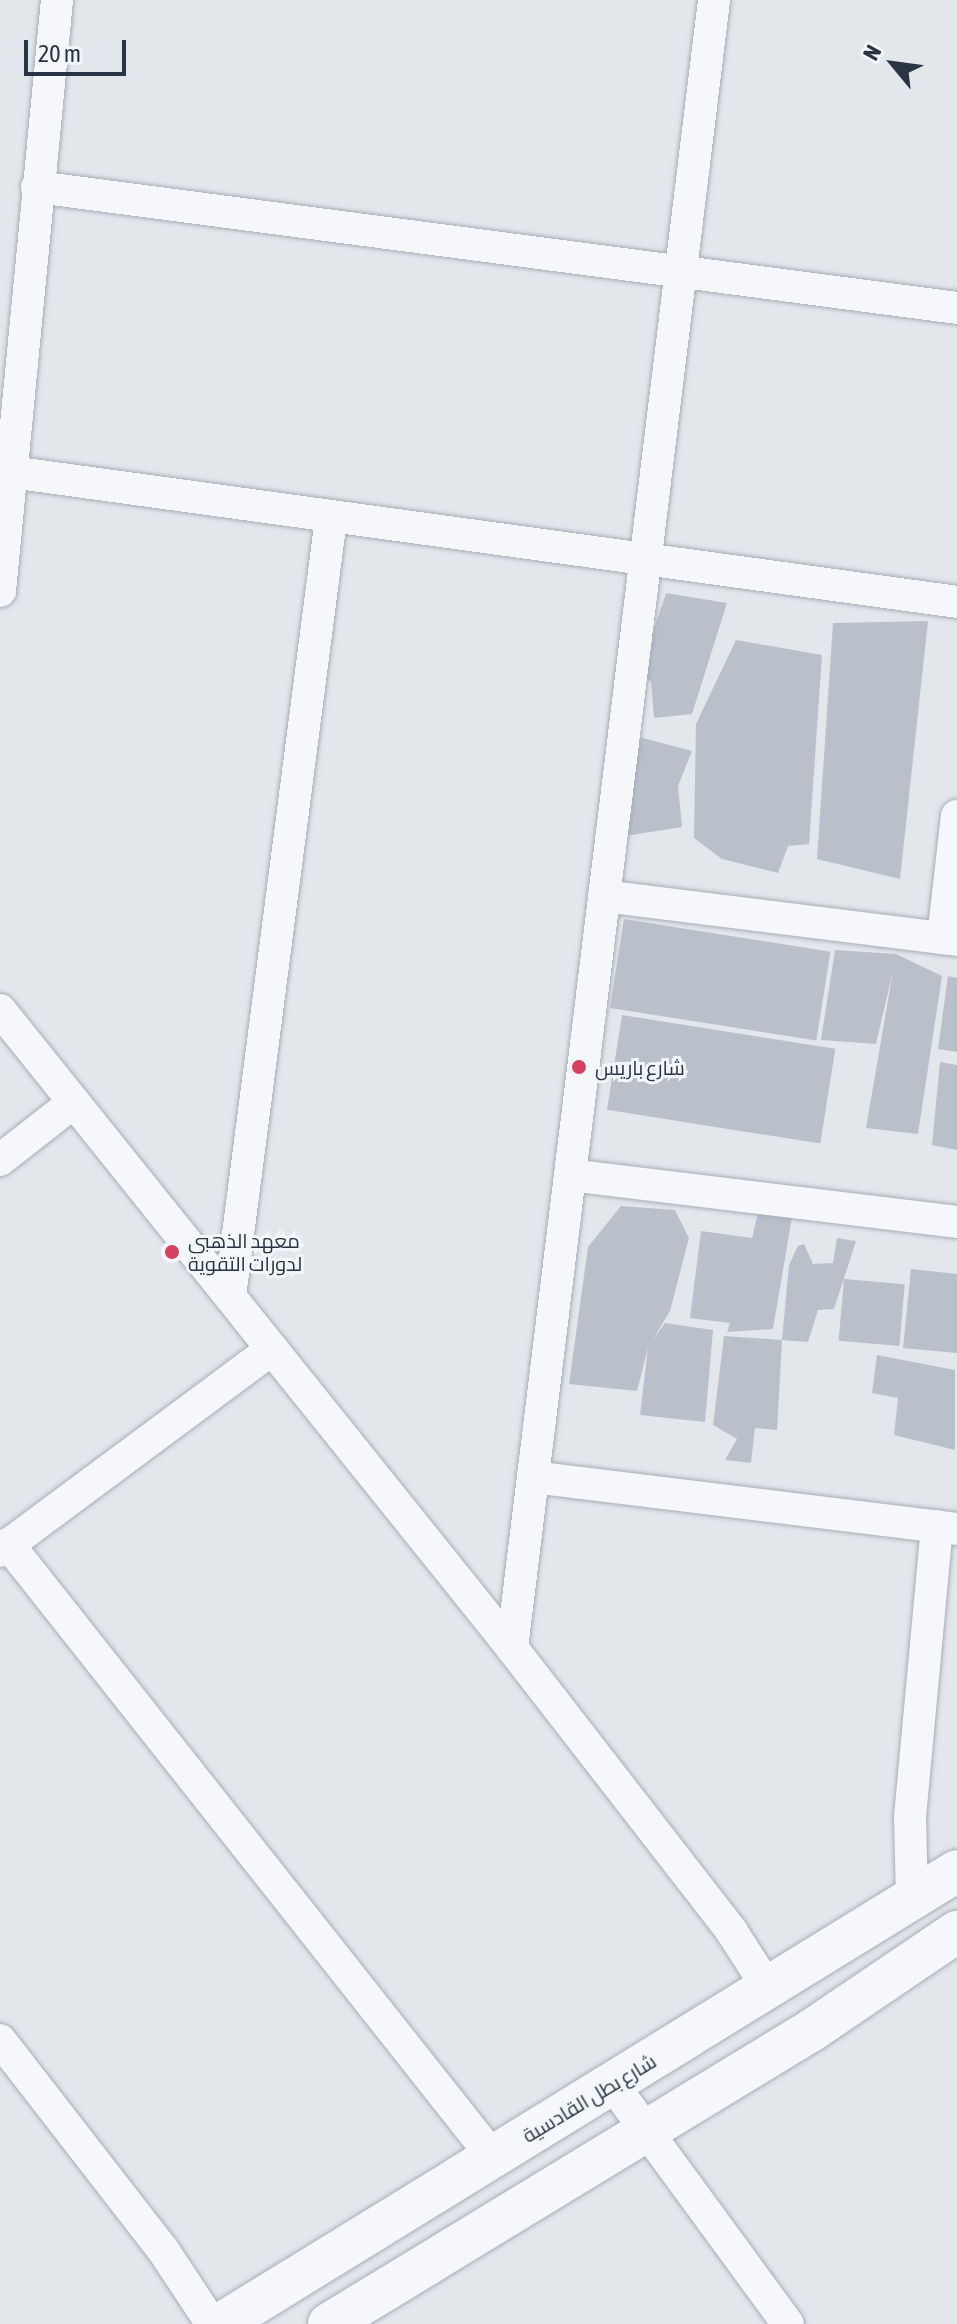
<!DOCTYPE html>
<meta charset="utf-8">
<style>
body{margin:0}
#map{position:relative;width:957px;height:2324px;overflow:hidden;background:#e3e7ec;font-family:"Asap Condensed",Cairo,sans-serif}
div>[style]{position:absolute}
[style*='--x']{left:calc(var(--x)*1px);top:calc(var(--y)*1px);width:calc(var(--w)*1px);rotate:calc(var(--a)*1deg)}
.building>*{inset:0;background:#b9c0ca;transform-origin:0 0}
.roads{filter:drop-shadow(0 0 2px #a7aeb7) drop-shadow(0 0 2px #a7aeb7)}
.minor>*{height:32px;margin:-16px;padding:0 16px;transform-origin:16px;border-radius:16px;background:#f6f7fa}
.tertiary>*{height:42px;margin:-21px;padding:0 21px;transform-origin:21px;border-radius:21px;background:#f6f7fa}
.dots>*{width:22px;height:22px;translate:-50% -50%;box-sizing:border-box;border:4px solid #f3f6f9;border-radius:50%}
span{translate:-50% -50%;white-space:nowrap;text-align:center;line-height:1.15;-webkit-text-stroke:6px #f3f6f9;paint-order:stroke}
.poi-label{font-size:20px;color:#293545}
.left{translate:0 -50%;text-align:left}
.street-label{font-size:20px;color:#293545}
.north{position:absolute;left:853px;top:24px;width:80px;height:80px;-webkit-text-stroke:6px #f3f6f9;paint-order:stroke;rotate:299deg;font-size:22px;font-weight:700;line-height:32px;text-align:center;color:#293545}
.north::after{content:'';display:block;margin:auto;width:28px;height:36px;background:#293545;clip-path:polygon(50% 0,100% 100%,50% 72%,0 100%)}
.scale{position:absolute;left:24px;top:40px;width:102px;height:36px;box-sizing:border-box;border:4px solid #293545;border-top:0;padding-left:10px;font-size:24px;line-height:28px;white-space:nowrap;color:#293545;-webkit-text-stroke:6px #f3f6f9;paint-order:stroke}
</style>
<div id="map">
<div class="building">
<div style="clip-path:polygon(666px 593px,727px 603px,692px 714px,654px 718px,651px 681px,638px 677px)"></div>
<div style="clip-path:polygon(928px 621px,900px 879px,817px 859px,833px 623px)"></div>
<div style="clip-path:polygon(736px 640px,822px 655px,809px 844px,788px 846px,778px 873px,722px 859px,694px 838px,696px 724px)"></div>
<div style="clip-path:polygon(624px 733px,692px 751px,678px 786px,682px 827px,619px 837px)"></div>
<div style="left:624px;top:919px;width:209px;height:90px;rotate:9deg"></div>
<div style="clip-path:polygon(835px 950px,896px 954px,942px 976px,918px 1134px,866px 1128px,893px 971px,876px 1044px,821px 1040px)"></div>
<div style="clip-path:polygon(948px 976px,957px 978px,957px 1052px,938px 1049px)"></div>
<div style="left:622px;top:1015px;width:216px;height:96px;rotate:9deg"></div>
<div style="clip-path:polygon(940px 1062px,957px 1065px,957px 1150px,932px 1145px)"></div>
<div style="clip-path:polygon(760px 1205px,793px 1211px,773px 1329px,727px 1332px,730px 1323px,690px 1318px,701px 1231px,752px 1238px)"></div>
<div style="clip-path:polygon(621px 1206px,675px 1210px,689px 1238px,670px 1311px,652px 1341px,665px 1323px,713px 1330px,705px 1422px,640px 1415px,648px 1348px,637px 1391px,569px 1384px,588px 1247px)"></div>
<div style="clip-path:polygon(837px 1238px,856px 1241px,834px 1309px,818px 1310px,808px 1342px,782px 1340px,789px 1265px,798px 1246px,804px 1244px,813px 1264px,833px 1263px)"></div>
<div style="clip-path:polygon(911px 1269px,957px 1274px,957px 1353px,903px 1348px)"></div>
<div style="left:844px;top:1279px;width:61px;height:62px;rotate:5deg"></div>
<div style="clip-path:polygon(724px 1336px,782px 1340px,777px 1430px,755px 1428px,751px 1463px,725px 1460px,737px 1439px,713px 1425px)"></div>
<div style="clip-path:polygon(877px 1355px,955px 1370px,955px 1450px,894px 1435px,898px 1398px,872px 1393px)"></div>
</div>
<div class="roads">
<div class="minor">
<div style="--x:37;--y:187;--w:928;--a:7.49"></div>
<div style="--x:11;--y:472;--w:955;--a:7.82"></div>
<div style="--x:0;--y:591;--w:594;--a:-84.49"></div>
<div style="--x:604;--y:896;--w:356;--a:7.1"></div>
<div style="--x:943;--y:938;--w:123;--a:-83.5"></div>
<div style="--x:0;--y:1010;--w:818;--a:51.25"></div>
<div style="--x:512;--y:1648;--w:359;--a:52.2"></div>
<div style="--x:732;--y:1932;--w:67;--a:57.3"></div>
<div style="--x:0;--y:1160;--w:94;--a:-38.1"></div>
<div style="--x:570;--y:1175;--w:390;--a:6.9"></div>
<div style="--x:230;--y:1296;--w:785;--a:-82.6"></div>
<div style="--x:533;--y:1477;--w:427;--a:7"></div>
<div style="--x:8;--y:1544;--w:780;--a:51.66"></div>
<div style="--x:0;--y:1551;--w:339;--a:-36.6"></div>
<div style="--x:512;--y:1648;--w:1660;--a:-83.01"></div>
<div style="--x:912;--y:1899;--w:82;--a:-91.4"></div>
<div style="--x:910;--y:1817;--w:292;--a:-84.7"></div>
<div style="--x:0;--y:2040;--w:266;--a:52.2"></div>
<div style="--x:163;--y:2250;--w:89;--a:56.5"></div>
<div style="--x:613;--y:2085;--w:296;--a:53.8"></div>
</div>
<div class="tertiary">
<div style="--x:221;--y:2324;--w:864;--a:-31.61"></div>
<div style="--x:329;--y:2324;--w:565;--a:-31.33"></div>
<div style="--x:812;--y:2030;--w:175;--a:-34.1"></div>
</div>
</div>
<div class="dots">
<div style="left:579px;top:1067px;background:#d84061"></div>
<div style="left:172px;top:1252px;background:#d84061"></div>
</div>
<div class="poi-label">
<span class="left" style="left:595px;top:1067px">شارع باريس</span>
<span class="left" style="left:188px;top:1252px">معهد الذهبي<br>لدورات التقوية</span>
</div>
<div class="street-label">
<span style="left:589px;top:2098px;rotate:-31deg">شارع بطل القادسية</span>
</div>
<div class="north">N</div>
<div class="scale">20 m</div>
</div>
